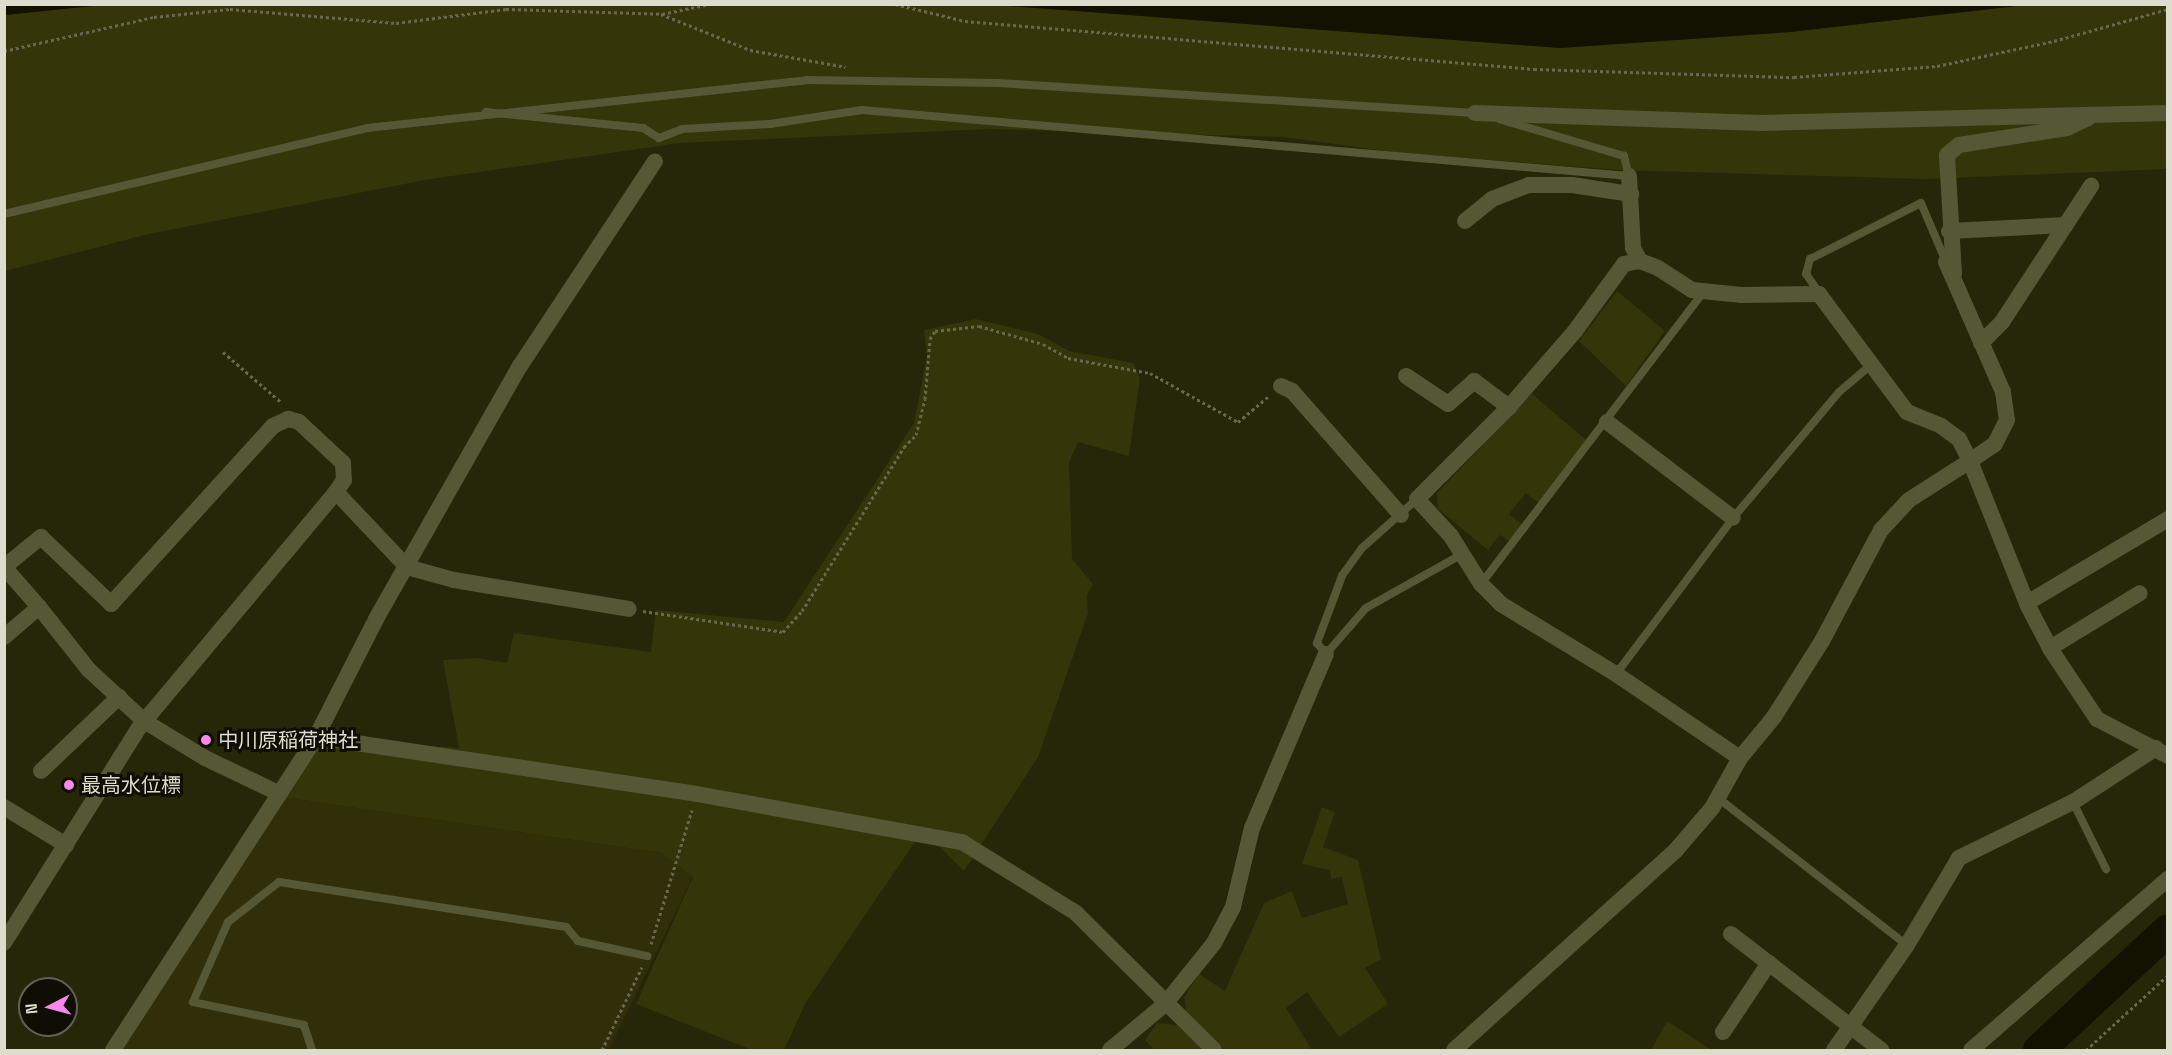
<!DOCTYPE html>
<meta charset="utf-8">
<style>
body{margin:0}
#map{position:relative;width:2172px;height:1055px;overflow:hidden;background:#262608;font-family:"Space Grotesk","Noto Sans JP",sans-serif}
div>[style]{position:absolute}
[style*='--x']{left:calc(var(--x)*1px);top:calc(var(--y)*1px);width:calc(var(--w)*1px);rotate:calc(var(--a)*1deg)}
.built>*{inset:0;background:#302f09}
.green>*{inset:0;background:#35350a}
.water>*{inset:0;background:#131200}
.river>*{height:32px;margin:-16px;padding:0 16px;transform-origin:16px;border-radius:16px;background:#131200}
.path>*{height:3px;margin-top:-1.5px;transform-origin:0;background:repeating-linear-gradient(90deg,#67684e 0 3px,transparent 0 6px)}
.service>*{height:8px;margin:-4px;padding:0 4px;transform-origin:4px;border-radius:4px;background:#565734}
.minor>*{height:16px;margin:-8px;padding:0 8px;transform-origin:8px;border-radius:8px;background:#565734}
.dots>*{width:16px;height:16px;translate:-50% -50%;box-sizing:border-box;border:3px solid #0e0e04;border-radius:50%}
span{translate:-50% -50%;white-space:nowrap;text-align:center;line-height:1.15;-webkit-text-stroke:6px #0e0e04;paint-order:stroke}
.poi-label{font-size:20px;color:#dcddcc}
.left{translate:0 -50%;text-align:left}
.frame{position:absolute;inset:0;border:6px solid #dcddcc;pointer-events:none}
.north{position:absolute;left:18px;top:977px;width:60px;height:60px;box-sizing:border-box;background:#0e0e04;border:2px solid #606154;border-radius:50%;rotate:264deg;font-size:16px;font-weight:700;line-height:24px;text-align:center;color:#dcddcc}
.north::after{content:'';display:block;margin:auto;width:21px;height:27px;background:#f788ec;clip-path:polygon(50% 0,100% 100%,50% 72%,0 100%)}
</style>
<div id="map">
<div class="built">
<div style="clip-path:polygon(282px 797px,662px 853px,693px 876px,609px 1050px,120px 1050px)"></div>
</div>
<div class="green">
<div style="clip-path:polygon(103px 4px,996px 4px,1560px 48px,1790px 32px,2025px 5px,2167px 5px,2167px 169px,1927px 179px,1618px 170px,1401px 153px,1283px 137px,988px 129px,679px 143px,425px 180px,149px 234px,5px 271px,5px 15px)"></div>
<div style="clip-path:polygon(1617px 291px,1665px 331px,1626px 386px,1579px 341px)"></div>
<div style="clip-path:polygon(976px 319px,1038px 334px,1069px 351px,1133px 363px,1140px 378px,1129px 456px,1078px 442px,1069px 462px,1072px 559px,1093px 584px,1087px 595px,1088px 613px,1038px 757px,964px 871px,923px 830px,806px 1002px,784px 1050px,752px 1050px,636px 1004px,693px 877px,662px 853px,282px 797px,323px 740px,459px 748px,443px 660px,476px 658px,507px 663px,514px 633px,651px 652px,656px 610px,784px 622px,914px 423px,927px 356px,924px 330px)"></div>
<div style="clip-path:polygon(1532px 394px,1591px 444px,1542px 506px,1526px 493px,1509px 514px,1524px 526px,1512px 543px,1500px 535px,1488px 550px,1438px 509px,1437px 493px)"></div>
<div style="clip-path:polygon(1322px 807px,1335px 812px,1323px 847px,1358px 860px,1381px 959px,1365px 968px,1388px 1004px,1339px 1037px,1307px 992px,1286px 1008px,1312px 1050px,1224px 1050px,1187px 1015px,1184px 997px,1199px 974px,1225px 991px,1264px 903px,1292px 891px,1302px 918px,1348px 904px,1342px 877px,1331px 879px,1330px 870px,1302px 864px)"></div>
<div style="clip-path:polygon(1667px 1021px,1712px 1050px,1651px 1050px)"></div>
<div style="clip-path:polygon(1157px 1023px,1177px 1025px,1203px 1050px,1154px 1050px,1145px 1040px)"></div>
</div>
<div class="water">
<div style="clip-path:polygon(5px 4px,103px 4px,103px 5px,5px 15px)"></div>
<div style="clip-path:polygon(996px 5px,996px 4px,2025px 5px,1790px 32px,1560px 48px)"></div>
</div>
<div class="river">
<div style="--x:2039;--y:1050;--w:176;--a:-42.9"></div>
</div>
<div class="path">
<div style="--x:895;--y:4;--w:72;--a:13.7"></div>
<div style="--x:965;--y:21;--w:571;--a:4.82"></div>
<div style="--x:1534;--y:69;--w:260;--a:1.8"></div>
<div style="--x:1794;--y:77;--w:143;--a:-4.4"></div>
<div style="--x:1937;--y:66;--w:120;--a:-12.1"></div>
<div style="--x:2054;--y:41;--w:118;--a:-15.7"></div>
<div style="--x:662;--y:14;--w:49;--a:-11.8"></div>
<div style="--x:4;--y:51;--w:154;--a:-12.8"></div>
<div style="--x:154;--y:17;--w:76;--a:-6"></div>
<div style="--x:230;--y:9;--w:167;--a:4.8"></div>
<div style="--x:396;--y:23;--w:111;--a:-7.3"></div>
<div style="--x:506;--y:9;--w:155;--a:1.8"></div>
<div style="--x:661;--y:14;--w:96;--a:22"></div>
<div style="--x:750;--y:50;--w:97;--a:10"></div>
<div style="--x:223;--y:352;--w:78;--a:40.8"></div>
<div style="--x:643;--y:611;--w:142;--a:8.5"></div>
<div style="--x:783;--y:632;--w:28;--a:-48"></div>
<div style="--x:802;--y:611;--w:193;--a:-58.1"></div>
<div style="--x:904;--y:447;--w:17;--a:-45"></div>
<div style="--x:916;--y:435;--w:37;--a:-76"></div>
<div style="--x:925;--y:399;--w:60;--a:-85.2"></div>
<div style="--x:930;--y:339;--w:9;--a:-58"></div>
<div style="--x:935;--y:331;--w:44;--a:-6.5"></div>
<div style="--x:979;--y:326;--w:66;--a:15.7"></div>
<div style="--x:1043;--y:344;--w:29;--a:29"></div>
<div style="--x:1068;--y:358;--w:83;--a:10.4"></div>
<div style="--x:1150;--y:373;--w:101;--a:29.1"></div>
<div style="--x:1238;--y:422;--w:39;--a:-40"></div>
<div style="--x:651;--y:944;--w:140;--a:-73"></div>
<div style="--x:602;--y:1050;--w:92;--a:-64.3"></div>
<div style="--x:2086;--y:1050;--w:111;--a:-42.4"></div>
</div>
<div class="service">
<div style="--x:486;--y:112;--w:158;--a:5.8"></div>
<div style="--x:643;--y:128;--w:19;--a:32"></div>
<div style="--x:659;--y:138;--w:25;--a:-21"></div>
<div style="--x:682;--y:129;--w:88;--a:-3.3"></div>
<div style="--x:770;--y:124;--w:93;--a:-8.7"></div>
<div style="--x:862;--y:110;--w:770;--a:4.92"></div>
<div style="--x:1629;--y:176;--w:21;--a:-104"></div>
<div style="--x:1624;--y:156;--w:130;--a:-163.5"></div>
<div style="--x:4;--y:214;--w:373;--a:-13.3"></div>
<div style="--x:367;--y:128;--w:443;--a:-6.2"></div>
<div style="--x:807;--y:80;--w:191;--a:0.9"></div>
<div style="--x:998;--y:83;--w:481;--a:3.6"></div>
<div style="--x:1819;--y:293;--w:23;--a:-124"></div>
<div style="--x:1806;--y:274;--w:16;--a:-75"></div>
<div style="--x:1810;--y:259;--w:124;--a:-26.8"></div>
<div style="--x:1921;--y:203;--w:64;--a:67"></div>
<div style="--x:1417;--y:499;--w:74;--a:138.3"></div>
<div style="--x:1362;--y:548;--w:34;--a:126"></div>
<div style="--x:1342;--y:576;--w:72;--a:110.5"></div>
<div style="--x:1317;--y:643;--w:14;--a:51"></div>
<div style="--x:1326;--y:654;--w:61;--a:-49"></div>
<div style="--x:1366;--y:608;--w:112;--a:-29.3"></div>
<div style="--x:1481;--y:584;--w:368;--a:-52.7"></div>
<div style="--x:1616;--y:674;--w:195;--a:-53.1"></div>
<div style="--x:1733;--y:518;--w:165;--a:-49.9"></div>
<div style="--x:1839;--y:392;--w:42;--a:-40.2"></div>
<div style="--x:1718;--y:798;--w:239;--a:37.9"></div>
<div style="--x:2073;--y:802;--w:75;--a:63.8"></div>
<div style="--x:312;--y:1050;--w:26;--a:-108"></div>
<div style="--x:304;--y:1025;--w:113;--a:-168.3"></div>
<div style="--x:193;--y:1002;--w:87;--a:-66.4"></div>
<div style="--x:228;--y:922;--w:65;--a:-38.1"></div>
<div style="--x:279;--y:882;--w:291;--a:8.9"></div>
<div style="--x:566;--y:927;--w:18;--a:49"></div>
<div style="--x:578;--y:941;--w:71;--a:12.3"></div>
</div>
<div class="minor">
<div style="--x:1475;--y:113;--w:286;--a:2"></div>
<div style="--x:1761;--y:123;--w:407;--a:-1.4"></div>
<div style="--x:1629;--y:176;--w:72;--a:86.8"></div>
<div style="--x:1633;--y:248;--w:15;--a:62"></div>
<div style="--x:1465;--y:221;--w:35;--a:-39"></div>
<div style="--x:1492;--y:199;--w:40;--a:-21"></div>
<div style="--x:1529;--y:185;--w:43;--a:0"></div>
<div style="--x:1572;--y:185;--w:60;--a:8.7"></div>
<div style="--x:1949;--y:231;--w:117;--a:-2.9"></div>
<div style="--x:1640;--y:261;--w:19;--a:21"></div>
<div style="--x:1658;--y:268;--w:40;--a:32.9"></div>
<div style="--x:1692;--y:290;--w:50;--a:5.7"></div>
<div style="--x:1742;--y:295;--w:77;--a:-0.7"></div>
<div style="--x:1819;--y:294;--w:147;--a:53.3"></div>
<div style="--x:1907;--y:412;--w:37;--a:22"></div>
<div style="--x:1941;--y:426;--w:22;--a:36"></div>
<div style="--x:1959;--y:439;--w:25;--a:63"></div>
<div style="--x:1970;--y:461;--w:72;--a:147.4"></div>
<div style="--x:1909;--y:500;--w:41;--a:133"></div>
<div style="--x:1881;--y:530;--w:126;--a:118"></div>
<div style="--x:1822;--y:641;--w:90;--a:122.3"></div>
<div style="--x:1774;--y:717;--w:53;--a:129.7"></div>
<div style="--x:1740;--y:758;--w:150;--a:-145.9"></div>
<div style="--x:1616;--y:674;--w:135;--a:-148.7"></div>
<div style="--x:1501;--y:604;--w:28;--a:-135"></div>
<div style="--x:1481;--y:584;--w:57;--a:-122"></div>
<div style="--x:1451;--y:536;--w:50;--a:-132.6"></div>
<div style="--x:1417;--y:499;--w:130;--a:-45"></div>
<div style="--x:1509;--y:407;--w:101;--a:-49"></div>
<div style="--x:1575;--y:331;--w:83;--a:-53.8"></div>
<div style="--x:1624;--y:264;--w:16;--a:-11"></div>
<div style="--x:1946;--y:262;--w:142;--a:66.3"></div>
<div style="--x:2003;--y:392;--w:28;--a:82"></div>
<div style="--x:2007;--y:420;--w:27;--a:117"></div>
<div style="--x:1995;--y:444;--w:30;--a:146"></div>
<div style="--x:1970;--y:461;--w:156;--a:68.2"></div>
<div style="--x:2028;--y:606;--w:50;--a:62.4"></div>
<div style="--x:2051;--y:650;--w:83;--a:56.3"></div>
<div style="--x:2097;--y:719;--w:80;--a:27.5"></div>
<div style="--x:1954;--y:274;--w:119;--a:-93.4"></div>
<div style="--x:1947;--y:155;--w:16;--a:-40"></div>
<div style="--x:1959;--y:145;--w:109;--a:-8.9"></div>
<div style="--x:2067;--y:128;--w:23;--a:-25"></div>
<div style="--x:1981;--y:343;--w:30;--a:-45"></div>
<div style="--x:2002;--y:322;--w:163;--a:-56.8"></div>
<div style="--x:1406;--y:376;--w:50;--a:33.7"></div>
<div style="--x:1448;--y:404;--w:35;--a:-41"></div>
<div style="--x:1474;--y:381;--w:44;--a:36.6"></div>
<div style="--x:1281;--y:386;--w:12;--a:24"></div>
<div style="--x:1292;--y:391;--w:165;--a:48.7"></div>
<div style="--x:1607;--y:422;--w:158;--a:37.3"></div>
<div style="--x:336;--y:492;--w:103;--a:46.6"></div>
<div style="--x:407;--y:567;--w:49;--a:15.5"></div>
<div style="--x:454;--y:580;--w:177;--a:9.4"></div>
<div style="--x:4;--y:567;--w:48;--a:-39"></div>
<div style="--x:41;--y:537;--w:97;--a:43.7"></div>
<div style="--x:111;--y:604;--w:241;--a:-47.7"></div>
<div style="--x:273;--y:426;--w:17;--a:-25"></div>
<div style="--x:288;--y:419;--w:11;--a:15"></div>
<div style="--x:299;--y:422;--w:60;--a:43"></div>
<div style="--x:343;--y:463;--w:17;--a:87"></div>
<div style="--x:344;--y:480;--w:14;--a:124"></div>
<div style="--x:336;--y:492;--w:305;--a:129.9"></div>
<div style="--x:140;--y:726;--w:256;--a:122.1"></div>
<div style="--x:4;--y:567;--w:53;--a:48.8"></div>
<div style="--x:39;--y:607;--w:46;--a:139.4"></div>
<div style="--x:2027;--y:603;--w:164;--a:-30.8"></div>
<div style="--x:39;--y:607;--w:80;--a:51.6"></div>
<div style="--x:89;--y:670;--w:75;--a:42.8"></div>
<div style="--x:144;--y:721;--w:71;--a:31.2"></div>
<div style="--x:205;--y:758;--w:83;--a:25.6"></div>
<div style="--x:2050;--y:648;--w:105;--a:-31.4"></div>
<div style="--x:316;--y:737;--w:385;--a:8.5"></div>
<div style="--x:697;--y:794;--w:269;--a:10.3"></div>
<div style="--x:962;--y:842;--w:134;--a:31.9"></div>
<div style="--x:1076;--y:913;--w:194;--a:44.8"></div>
<div style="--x:41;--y:771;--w:108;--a:-43.5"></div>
<div style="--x:4;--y:807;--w:73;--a:31.5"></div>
<div style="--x:1731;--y:934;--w:190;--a:37.7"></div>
<div style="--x:1723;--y:1032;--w:83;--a:-56.3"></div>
<div style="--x:113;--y:1050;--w:373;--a:-57"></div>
<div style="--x:316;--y:737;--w:132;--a:-63"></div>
<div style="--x:376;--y:619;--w:291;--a:-60.4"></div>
<div style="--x:520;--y:366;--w:245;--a:-56.6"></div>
<div style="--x:1110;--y:1050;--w:72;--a:-39.9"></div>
<div style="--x:1165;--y:1004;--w:78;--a:-51.2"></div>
<div style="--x:1214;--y:943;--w:41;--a:-62.2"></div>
<div style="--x:1233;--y:907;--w:81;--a:-76.5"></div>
<div style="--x:1252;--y:828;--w:189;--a:-67"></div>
<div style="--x:1454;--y:1050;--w:299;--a:-42"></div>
<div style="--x:1676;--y:850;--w:55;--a:-49.4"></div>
<div style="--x:1712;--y:808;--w:57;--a:-60.8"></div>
<div style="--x:1834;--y:1050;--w:128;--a:-55.2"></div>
<div style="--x:1907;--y:945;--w:101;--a:-59.1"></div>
<div style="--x:1959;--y:858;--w:127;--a:-26.2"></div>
<div style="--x:2073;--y:802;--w:99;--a:-33"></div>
<div style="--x:1971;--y:1050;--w:261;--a:-41"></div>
</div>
<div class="dots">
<div style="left:206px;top:740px;background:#f788ec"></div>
<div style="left:69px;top:785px;background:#f788ec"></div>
</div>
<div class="poi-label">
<span class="left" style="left:218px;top:740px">中川原稲荷神社</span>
<span class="left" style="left:81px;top:785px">最高水位標</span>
</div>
<div class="frame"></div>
<div class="north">N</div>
</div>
